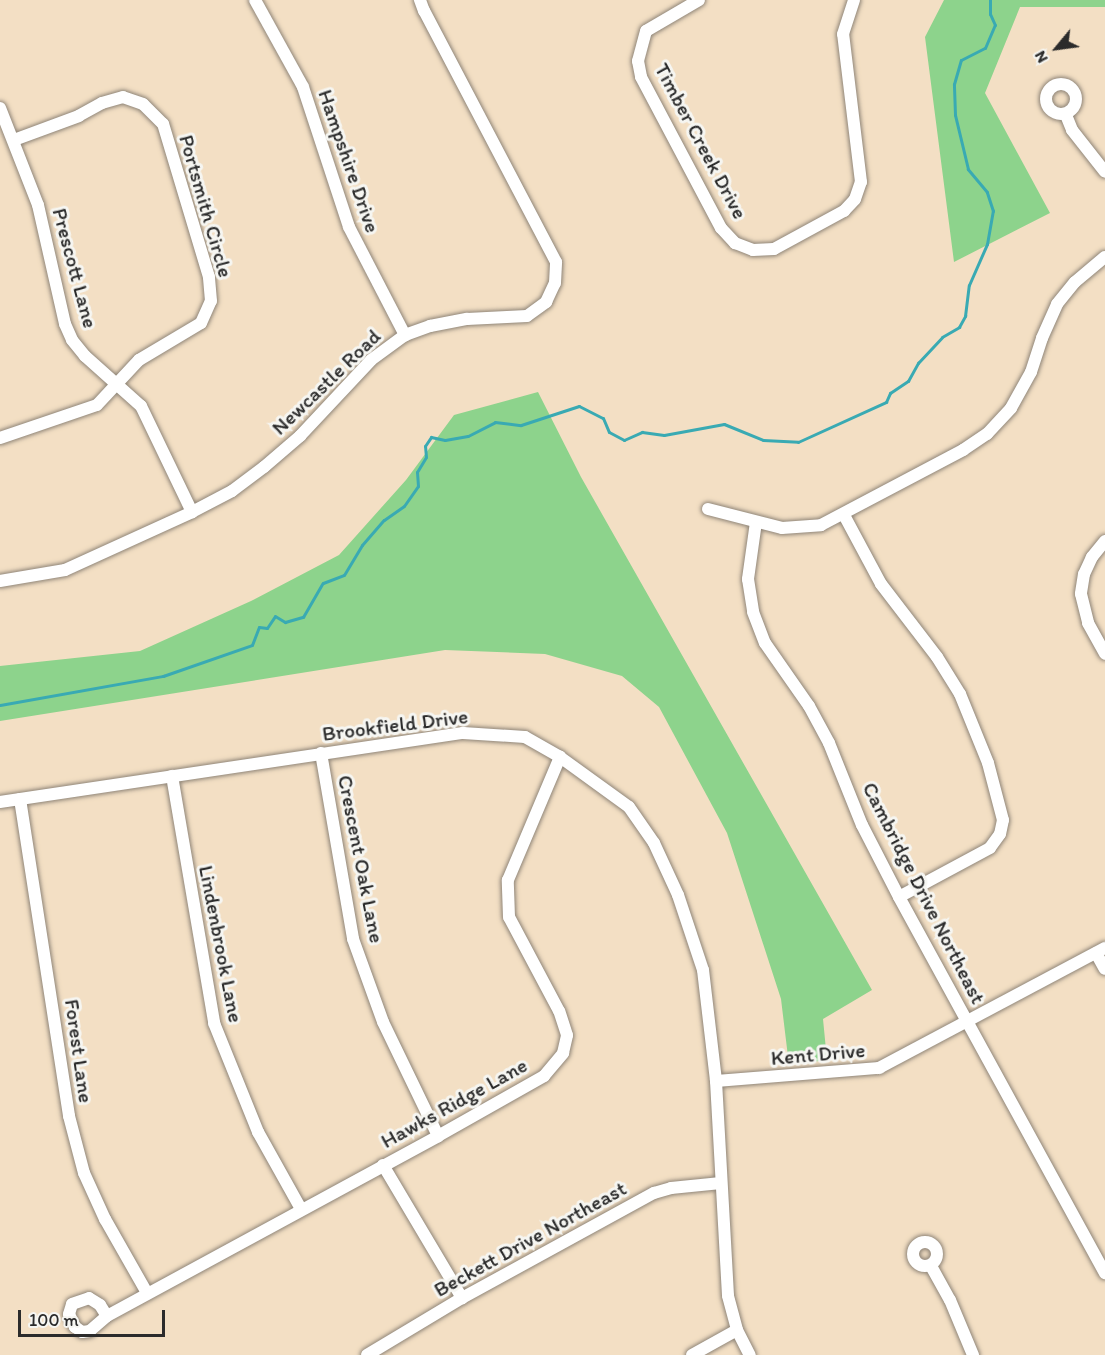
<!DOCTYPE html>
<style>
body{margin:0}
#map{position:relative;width:1105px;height:1355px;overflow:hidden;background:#f3dfc4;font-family:Itim,sans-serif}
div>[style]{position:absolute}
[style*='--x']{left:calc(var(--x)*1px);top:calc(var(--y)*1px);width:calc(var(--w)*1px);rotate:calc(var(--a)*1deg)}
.green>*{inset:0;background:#8dd38c}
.stream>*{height:3px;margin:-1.5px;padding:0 1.5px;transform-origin:1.5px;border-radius:1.5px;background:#39aab3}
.roads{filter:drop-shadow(0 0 2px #8f8578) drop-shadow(0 0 2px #8f8578)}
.street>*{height:12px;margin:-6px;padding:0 6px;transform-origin:6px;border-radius:6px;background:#fff}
.street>.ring{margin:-6px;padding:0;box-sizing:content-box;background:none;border:12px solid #fff;border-radius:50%}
span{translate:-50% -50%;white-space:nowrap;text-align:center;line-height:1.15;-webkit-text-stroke:6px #f6f6f2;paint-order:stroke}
.street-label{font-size:21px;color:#2b2b2b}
.north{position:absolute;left:1027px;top:18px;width:60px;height:60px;-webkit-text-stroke:4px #f6f6f2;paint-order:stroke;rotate:241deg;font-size:16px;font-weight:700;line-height:24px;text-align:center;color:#2b2b2b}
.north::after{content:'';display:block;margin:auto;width:21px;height:27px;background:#2b2b2b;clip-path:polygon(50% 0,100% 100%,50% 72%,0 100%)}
.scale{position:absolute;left:18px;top:1310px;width:147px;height:27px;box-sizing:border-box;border:3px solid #2b2b2b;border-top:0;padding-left:8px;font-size:18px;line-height:21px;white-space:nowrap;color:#2b2b2b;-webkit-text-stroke:4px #f6f6f2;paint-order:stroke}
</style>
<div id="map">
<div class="green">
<div style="clip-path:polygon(944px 0,1105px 0,1105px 7px,1020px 7px,985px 93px,1050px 213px,954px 262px,925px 37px)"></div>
<div style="clip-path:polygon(538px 392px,581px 477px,872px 990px,823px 1019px,827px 1060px,789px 1065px,781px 999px,727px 833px,659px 707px,622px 676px,545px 654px,445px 650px,0 721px,0 666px,140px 651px,251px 601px,339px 555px,406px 480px,454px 415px)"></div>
</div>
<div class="stream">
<div style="--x:0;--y:705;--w:166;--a:-10.1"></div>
<div style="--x:163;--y:676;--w:94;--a:-19.2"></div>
<div style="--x:252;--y:645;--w:19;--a:-69"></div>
<div style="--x:259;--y:627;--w:8;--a:7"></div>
<div style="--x:267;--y:628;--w:14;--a:-56"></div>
<div style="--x:275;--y:616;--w:12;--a:31"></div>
<div style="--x:285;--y:622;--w:19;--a:-16"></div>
<div style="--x:303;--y:617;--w:39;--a:-60"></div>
<div style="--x:323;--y:583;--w:22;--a:-21"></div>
<div style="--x:344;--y:575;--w:35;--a:-59"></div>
<div style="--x:362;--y:545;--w:33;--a:-49"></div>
<div style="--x:384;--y:520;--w:24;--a:-35"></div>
<div style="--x:404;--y:506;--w:24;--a:-55"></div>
<div style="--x:418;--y:486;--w:14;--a:-94"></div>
<div style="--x:417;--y:472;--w:17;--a:-59"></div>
<div style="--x:426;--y:457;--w:11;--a:-95"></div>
<div style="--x:425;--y:446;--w:11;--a:-56"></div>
<div style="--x:431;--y:437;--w:14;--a:12"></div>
<div style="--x:445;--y:440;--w:23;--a:-10"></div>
<div style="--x:468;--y:436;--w:30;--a:-27"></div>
<div style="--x:495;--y:422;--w:26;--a:7"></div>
<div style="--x:521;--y:425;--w:61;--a:-18.1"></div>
<div style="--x:579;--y:406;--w:27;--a:27"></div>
<div style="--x:603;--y:418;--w:15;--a:67"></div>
<div style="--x:609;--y:432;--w:17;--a:28"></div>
<div style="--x:624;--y:440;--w:20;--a:-24"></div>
<div style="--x:642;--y:432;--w:22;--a:8"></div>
<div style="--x:664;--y:435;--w:61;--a:-10.4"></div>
<div style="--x:724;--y:424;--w:42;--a:22.3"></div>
<div style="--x:763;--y:440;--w:35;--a:3"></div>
<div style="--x:798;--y:442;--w:97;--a:-24.4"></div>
<div style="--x:886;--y:402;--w:10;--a:-66"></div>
<div style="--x:890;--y:393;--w:22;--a:-34"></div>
<div style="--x:908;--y:381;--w:21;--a:-61"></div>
<div style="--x:918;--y:363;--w:35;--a:-47"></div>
<div style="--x:942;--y:337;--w:20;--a:-30"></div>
<div style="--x:959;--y:327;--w:13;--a:-61"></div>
<div style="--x:965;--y:316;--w:31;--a:-83"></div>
<div style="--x:969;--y:285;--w:45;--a:-66.3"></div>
<div style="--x:987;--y:244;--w:34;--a:-80"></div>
<div style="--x:993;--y:211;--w:20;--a:-108"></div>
<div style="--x:987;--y:192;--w:30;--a:-130"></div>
<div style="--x:968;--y:169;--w:56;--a:-103.5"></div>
<div style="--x:955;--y:115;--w:31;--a:-92"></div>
<div style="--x:954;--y:84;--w:25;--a:-74"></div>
<div style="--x:961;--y:60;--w:27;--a:-27"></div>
<div style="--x:985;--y:48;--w:25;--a:-67"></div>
<div style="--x:995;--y:25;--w:12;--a:-114"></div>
<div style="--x:990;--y:14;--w:14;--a:-90"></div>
</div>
<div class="roads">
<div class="street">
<div style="--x:255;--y:0;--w:99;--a:61.1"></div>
<div style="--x:303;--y:87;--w:147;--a:71.8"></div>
<div style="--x:349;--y:227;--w:122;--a:62.6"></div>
<div style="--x:699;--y:0;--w:61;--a:149.7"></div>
<div style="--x:646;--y:31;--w:31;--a:105"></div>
<div style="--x:638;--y:61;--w:16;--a:79"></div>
<div style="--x:641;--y:77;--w:171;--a:62.1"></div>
<div style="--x:721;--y:228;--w:21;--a:47"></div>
<div style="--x:735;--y:243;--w:19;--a:21"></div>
<div style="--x:753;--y:250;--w:21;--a:-3"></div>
<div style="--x:774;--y:249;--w:80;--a:-28.5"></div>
<div style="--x:844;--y:211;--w:16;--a:-47"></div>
<div style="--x:855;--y:199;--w:18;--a:-71"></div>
<div style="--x:861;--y:182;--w:149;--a:-96.9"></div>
<div style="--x:843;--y:34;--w:36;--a:-72"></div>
<div class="ring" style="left:1046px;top:84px;width:18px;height:18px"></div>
<div style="--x:0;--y:108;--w:104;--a:68.6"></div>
<div style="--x:38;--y:205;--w:122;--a:77.2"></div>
<div style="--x:65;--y:324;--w:17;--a:66"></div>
<div style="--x:72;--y:340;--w:21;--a:51"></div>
<div style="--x:85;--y:356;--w:75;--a:41.8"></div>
<div style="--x:141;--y:406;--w:118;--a:64.3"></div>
<div style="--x:1066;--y:115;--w:16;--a:68"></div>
<div style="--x:1072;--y:130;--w:53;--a:51.8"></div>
<div style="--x:0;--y:438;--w:102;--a:-18.8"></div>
<div style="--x:97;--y:405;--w:62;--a:-47"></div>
<div style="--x:139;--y:360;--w:72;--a:-30.8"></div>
<div style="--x:201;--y:323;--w:24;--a:-66"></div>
<div style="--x:211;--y:301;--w:24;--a:-95"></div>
<div style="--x:209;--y:277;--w:160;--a:-106.7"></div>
<div style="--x:163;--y:124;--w:28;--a:-135"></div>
<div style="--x:143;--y:104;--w:21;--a:-161"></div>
<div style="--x:123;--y:97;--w:22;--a:164"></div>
<div style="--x:102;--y:103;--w:26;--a:151"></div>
<div style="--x:79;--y:116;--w:69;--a:159.7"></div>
<div style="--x:708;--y:509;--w:76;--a:14.4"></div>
<div style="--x:782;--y:528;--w:39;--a:-4"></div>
<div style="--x:821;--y:525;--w:161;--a:-27.8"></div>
<div style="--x:963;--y:450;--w:29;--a:-34"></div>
<div style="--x:987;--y:434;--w:35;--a:-47"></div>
<div style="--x:1011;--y:408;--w:41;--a:-60.9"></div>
<div style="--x:1031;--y:372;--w:36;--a:-72"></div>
<div style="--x:1042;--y:338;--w:37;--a:-66"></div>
<div style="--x:1057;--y:304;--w:28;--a:-51"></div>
<div style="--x:1075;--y:282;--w:39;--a:-40"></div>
<div style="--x:844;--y:515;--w:78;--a:61.8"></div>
<div style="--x:881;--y:584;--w:92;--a:52.5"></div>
<div style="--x:937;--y:657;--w:44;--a:58.1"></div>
<div style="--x:960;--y:694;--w:74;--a:67.9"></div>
<div style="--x:988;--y:763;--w:59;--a:75.3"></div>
<div style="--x:1003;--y:820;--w:14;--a:102"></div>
<div style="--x:1000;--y:834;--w:17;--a:126"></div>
<div style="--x:990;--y:848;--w:103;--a:151.7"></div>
<div style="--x:756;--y:522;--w:58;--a:98"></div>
<div style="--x:748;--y:579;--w:33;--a:81"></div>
<div style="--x:753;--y:612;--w:33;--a:69"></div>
<div style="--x:765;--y:643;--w:77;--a:55.1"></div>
<div style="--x:809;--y:706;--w:42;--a:61.6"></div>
<div style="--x:829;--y:743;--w:88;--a:68.1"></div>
<div style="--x:862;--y:825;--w:81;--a:62.8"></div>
<div style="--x:899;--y:897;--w:429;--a:61.3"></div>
<div style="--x:1105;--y:541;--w:21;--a:129"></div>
<div style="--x:1092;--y:557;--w:19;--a:115"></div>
<div style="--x:1084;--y:574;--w:20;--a:99"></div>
<div style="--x:1081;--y:594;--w:30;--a:76"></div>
<div style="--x:1088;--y:623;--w:35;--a:61"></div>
<div style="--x:0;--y:581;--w:66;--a:-9.6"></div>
<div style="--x:65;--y:570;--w:140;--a:-24.5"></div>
<div style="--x:192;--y:512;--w:45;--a:-27.7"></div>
<div style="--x:232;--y:491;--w:40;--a:-37"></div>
<div style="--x:264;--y:467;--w:48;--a:-40.7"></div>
<div style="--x:300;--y:436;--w:104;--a:-46.9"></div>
<div style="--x:371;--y:360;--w:42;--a:-36.3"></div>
<div style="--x:405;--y:335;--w:27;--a:-20"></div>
<div style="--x:430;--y:326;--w:38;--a:-11"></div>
<div style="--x:467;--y:319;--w:60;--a:-2.9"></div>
<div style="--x:527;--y:316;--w:24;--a:-36"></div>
<div style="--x:546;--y:302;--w:21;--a:-65"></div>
<div style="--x:555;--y:283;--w:21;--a:-87"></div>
<div style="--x:556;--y:262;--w:284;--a:-117.7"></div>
<div style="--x:424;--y:11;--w:12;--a:-110"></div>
<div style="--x:321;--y:753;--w:189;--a:80.2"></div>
<div style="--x:353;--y:939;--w:88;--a:70.1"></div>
<div style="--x:383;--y:1022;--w:127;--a:64.2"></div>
<div style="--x:172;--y:776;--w:251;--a:80.3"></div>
<div style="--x:214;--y:1023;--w:118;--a:68"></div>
<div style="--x:258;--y:1132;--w:88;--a:60.8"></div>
<div style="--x:20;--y:799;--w:321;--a:81.2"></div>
<div style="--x:69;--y:1116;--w:59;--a:75.3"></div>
<div style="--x:84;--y:1173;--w:51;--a:65.5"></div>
<div style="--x:105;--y:1219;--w:85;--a:60.4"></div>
<div style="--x:0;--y:802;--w:468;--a:-8.5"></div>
<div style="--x:463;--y:733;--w:62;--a:3.7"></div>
<div style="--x:525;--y:737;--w:40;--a:29.7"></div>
<div style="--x:560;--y:757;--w:85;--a:35.9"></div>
<div style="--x:629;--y:807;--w:44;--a:55.2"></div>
<div style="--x:654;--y:843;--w:57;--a:65.2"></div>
<div style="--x:678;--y:895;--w:79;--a:71.6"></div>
<div style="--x:703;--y:970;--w:112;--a:83.3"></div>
<div style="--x:716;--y:1081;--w:215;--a:86.8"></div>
<div style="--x:728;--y:1296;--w:35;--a:75"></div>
<div style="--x:737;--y:1330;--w:28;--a:63"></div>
<div style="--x:1096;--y:953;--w:18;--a:61"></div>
<div style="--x:716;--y:1081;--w:164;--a:-4.6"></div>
<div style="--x:879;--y:1068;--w:256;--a:-28"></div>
<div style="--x:383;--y:1165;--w:155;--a:59.3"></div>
<div class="ring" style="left:913px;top:1242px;width:12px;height:12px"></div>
<div style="--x:931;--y:1266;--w:39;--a:61"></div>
<div style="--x:950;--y:1300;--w:60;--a:67.3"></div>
<div style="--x:107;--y:1316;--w:23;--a:139"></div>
<div style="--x:90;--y:1331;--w:8;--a:173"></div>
<div style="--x:82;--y:1332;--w:9;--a:-144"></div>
<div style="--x:75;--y:1327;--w:14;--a:-115"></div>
<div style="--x:69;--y:1314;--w:10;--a:-73"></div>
<div style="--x:72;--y:1304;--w:18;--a:-19"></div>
<div style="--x:89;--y:1298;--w:13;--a:32"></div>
<div style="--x:100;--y:1305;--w:13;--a:58"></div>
<div style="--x:107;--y:1316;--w:377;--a:-28.5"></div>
<div style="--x:438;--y:1136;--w:122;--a:-29.5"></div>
<div style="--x:544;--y:1076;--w:30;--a:-50"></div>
<div style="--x:563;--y:1053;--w:18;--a:-77"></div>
<div style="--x:567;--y:1035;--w:25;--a:-108"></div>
<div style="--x:559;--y:1011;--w:106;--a:-118"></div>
<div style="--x:509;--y:917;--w:37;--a:-92"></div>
<div style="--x:508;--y:880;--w:134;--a:-67.1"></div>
<div style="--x:367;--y:1355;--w:111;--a:-31"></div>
<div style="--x:462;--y:1298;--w:219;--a:-28.7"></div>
<div style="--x:654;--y:1193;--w:18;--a:-16"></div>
<div style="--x:671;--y:1188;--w:50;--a:-5.7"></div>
<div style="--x:692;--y:1355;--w:51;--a:-29.1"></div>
</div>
</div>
<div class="street-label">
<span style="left:701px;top:141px;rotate:62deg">Timber Creek Drive</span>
<span style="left:349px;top:161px;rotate:71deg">Hampshire Drive</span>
<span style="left:206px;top:206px;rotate:74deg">Portsmith Circle</span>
<span style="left:75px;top:268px;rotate:75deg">Prescott Lane</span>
<span style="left:326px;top:382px;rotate:-44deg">Newcastle Road</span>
<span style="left:395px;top:725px;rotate:-7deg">Brookfield Drive</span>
<span style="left:361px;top:859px;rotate:79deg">Crescent Oak Lane</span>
<span style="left:924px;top:893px;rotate:63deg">Cambridge Drive Northeast</span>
<span style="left:221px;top:944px;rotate:79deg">Lindenbrook Lane</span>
<span style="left:79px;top:1051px;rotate:82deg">Forest Lane</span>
<span style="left:818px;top:1054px;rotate:-5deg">Kent Drive</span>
<span style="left:454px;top:1103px;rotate:-29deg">Hawks Ridge Lane</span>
<span style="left:530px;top:1239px;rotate:-29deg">Beckett Drive Northeast</span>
</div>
<div class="north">N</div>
<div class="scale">100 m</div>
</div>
